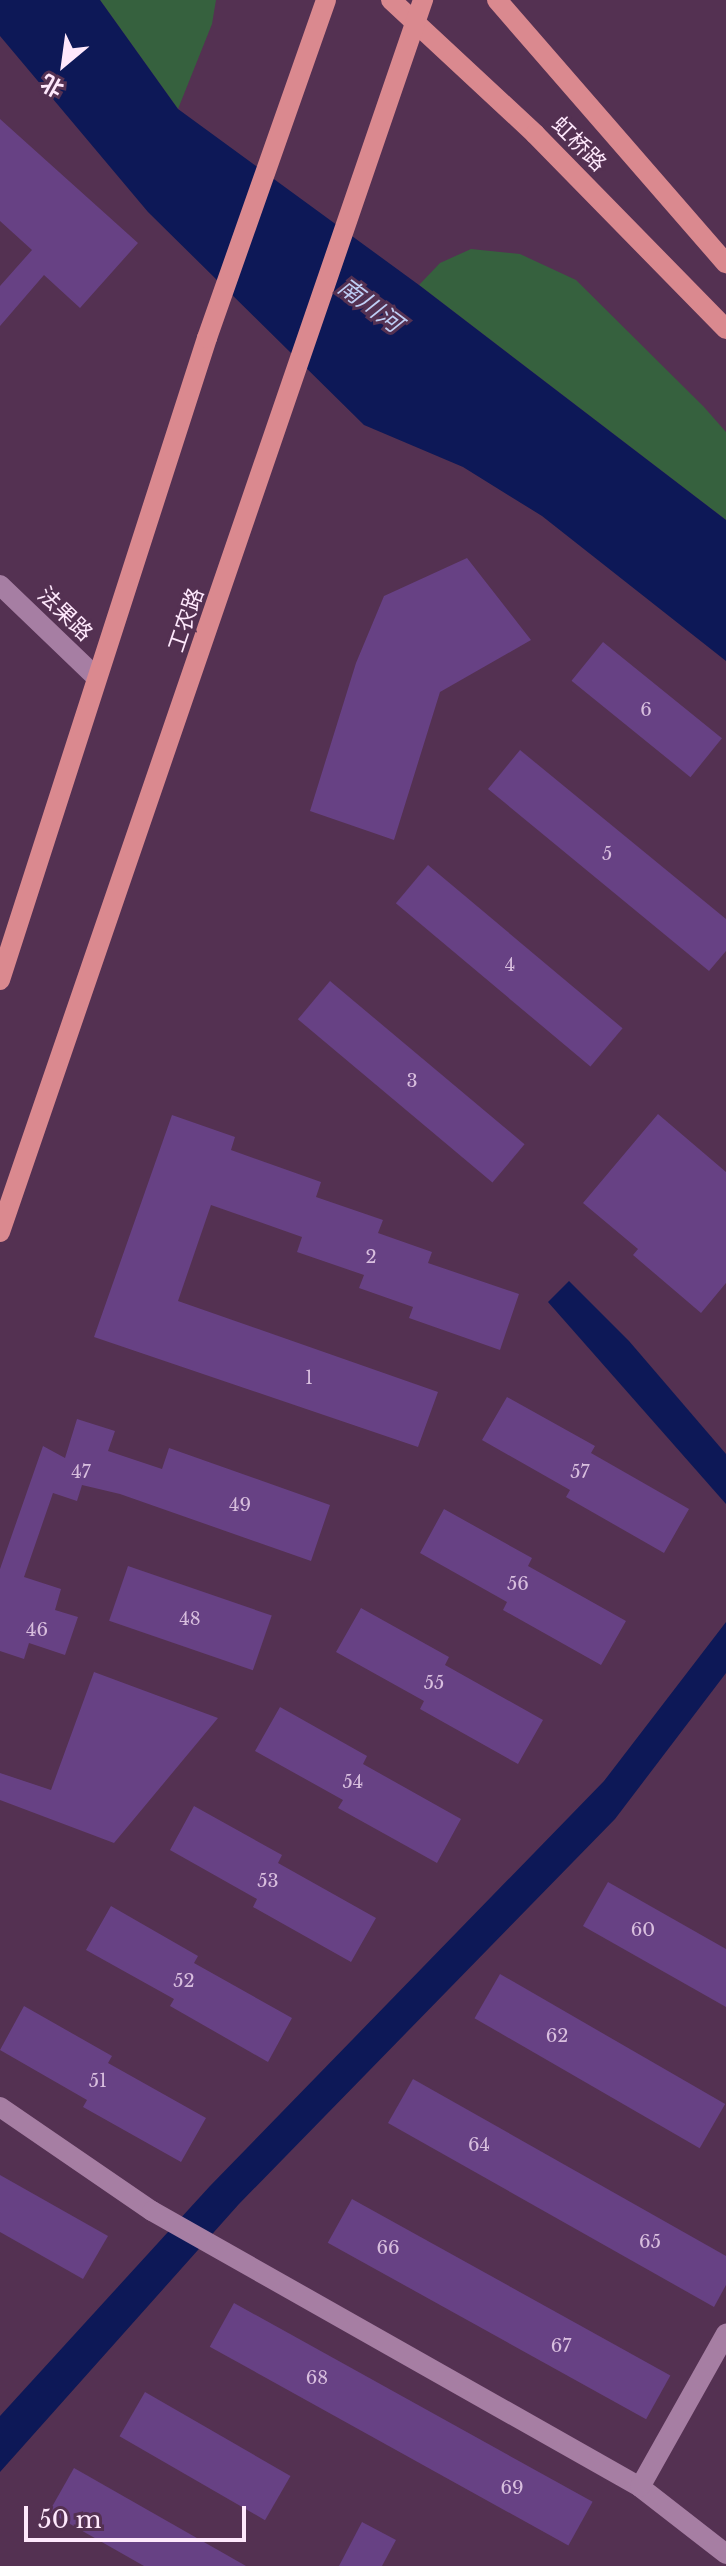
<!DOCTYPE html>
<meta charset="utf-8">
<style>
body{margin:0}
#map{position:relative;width:726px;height:2566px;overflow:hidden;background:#543152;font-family:"Libre Baskerville","Noto Sans SC",serif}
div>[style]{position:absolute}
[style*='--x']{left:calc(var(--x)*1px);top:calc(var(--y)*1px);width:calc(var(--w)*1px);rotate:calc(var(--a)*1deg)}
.green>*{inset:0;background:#36613e}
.water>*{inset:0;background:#0d1857}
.building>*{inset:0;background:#674184;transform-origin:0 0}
.minor>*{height:20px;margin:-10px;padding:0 10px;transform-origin:10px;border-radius:10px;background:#a67ea3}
.major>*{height:20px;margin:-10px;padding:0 10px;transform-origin:10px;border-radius:10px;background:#da898f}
span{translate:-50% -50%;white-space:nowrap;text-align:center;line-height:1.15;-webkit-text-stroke:6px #543152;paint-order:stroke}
.number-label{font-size:18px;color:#d8bede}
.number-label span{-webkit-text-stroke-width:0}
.street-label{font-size:22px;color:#fee8fc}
.water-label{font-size:24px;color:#becdf4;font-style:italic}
.north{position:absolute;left:24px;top:24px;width:80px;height:80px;-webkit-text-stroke:6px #543152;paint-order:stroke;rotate:209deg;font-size:22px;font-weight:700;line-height:32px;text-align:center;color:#fee8fc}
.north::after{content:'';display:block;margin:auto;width:28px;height:36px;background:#fee8fc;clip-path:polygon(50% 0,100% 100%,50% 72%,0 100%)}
.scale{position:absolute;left:24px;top:2506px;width:222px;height:36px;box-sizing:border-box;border:4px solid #fee8fc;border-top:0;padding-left:10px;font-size:24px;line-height:28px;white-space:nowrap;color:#fee8fc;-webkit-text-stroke:6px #543152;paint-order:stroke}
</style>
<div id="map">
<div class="green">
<div style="clip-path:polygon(100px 0,216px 0,212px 24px,178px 109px)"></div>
<div style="clip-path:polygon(471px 249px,520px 254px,576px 280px,704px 407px,726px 432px,726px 520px,419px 285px,440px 263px)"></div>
</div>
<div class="water">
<div style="clip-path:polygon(0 0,100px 0,178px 109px,419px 285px,726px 520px,726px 661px,542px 516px,463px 467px,364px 425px,148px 212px,0 36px)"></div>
<div style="clip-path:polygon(569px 1281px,629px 1341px,726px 1454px,726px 1504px,548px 1302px)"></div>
<div style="clip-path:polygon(726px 1622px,726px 1673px,615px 1819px,239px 2204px,0 2472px,0 2416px,210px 2186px,604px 1781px)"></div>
</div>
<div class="building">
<div style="clip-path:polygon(0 119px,138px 243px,80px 308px,44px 275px,0 326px,0 286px,32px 250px,0 221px)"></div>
<div style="clip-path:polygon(467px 558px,531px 640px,440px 692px,394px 840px,310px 811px,356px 663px,384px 596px)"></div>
<div style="left:603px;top:642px;width:153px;height:50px;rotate:39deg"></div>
<div style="clip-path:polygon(520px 750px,726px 919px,726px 951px,709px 971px,488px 789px)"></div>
<div style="left:428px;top:865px;width:254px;height:50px;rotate:40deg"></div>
<div style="left:330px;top:981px;width:254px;height:50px;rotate:40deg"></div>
<div style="clip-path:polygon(658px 1114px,726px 1172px,726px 1283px,701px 1313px,633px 1255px,638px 1249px,583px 1203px)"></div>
<div style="clip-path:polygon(172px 1115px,235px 1137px,231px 1150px,321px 1182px,316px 1197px,383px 1220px,378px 1233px,432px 1252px,428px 1263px,519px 1294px,500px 1350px,409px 1318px,413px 1307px,359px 1288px,364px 1275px,297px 1252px,302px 1237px,211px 1205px,178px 1301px,438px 1392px,418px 1447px,94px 1337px)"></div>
<div style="clip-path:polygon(507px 1397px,595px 1446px,591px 1453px,689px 1509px,664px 1553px,566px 1497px,570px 1490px,482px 1440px)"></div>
<div style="clip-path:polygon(77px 1419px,115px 1431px,108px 1451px,162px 1469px,169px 1448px,330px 1505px,311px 1561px,120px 1494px,82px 1485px,77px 1501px,53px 1493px,24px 1577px,61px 1589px,55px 1610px,78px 1617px,65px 1655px,29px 1643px,24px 1659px,0 1651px,0 1569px,43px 1446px,65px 1458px)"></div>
<div style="clip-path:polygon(444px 1509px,532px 1558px,528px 1566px,626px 1621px,601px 1665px,503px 1610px,507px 1602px,420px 1553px)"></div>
<div style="left:128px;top:1566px;width:152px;height:58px;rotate:19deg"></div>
<div style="clip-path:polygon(361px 1608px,449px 1657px,445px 1665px,543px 1720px,518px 1764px,420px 1709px,424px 1701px,336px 1652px)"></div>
<div style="clip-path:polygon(94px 1672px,218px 1718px,114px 1843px,0 1800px,0 1773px,51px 1790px)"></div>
<div style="clip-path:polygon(280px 1707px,367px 1756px,363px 1764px,461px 1819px,437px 1863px,338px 1808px,343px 1800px,255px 1751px)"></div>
<div style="clip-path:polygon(194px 1806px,282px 1855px,278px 1863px,376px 1918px,351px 1962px,253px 1907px,257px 1899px,170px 1850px)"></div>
<div style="clip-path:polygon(608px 1882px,726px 1949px,726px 2007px,583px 1926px)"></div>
<div style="clip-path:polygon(111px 1906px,198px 1956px,194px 1963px,292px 2018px,268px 2062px,170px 2006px,174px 1999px,86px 1950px)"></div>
<div style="left:500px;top:1974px;width:260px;height:51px;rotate:30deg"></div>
<div style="clip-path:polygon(24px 2006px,112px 2056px,108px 2063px,206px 2118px,181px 2162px,83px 2107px,87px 2100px,0 2050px)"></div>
<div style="clip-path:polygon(413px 2079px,726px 2256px,726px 2285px,714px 2307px,388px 2123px)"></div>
<div style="clip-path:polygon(0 2175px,108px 2236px,83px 2279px,0 2232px)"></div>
<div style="left:352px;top:2199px;width:364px;height:50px;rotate:29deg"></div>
<div style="left:234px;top:2303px;width:410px;height:50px;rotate:29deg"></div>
<div style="left:145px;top:2392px;width:168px;height:51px;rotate:30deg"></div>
<div style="clip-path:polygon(74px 2468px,246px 2566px,144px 2566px,49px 2512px)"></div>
<div style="clip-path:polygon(362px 2522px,396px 2540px,382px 2566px,339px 2566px)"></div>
</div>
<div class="minor">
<div style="--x:0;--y:585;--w:134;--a:43.8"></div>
<div style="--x:0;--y:2107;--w:184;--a:34.4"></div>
<div style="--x:152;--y:2211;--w:561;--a:29.49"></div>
<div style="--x:640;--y:2487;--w:109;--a:37.9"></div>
<div style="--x:640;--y:2487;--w:176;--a:-60.7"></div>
</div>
<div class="major">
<div style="--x:391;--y:0;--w:197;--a:42.9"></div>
<div style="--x:535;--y:134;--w:273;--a:45.6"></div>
<div style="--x:497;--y:0;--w:349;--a:49"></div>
<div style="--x:0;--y:980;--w:675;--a:-72.13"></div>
<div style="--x:207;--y:338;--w:358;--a:-70.6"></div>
<div style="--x:0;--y:1232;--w:1303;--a:-71.05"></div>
</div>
<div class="number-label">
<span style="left:646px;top:710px">6</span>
<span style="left:607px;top:854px">5</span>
<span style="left:510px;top:965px">4</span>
<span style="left:412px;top:1081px">3</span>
<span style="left:371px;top:1257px">2</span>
<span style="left:309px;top:1378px">1</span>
<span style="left:81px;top:1472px">47</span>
<span style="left:580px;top:1472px">57</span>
<span style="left:240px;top:1505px">49</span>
<span style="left:518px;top:1584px">56</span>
<span style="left:190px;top:1619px">48</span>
<span style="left:37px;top:1630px">46</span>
<span style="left:434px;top:1683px">55</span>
<span style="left:353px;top:1782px">54</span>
<span style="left:268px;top:1881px">53</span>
<span style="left:643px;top:1930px">60</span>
<span style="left:184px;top:1981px">52</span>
<span style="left:557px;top:2036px">62</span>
<span style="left:98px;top:2081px">51</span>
<span style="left:479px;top:2145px">64</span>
<span style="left:650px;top:2242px">65</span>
<span style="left:388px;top:2248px">66</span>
<span style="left:561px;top:2346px">67</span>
<span style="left:317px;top:2378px">68</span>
<span style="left:512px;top:2488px">69</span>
</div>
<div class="street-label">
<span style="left:579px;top:144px;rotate:45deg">虹桥路</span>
<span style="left:65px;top:614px;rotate:44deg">法果路</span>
<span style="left:186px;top:620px;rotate:-71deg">工农路</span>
</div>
<div class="water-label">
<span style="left:370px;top:305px;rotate:37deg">南川河</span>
</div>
<div class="north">北</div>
<div class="scale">50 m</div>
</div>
